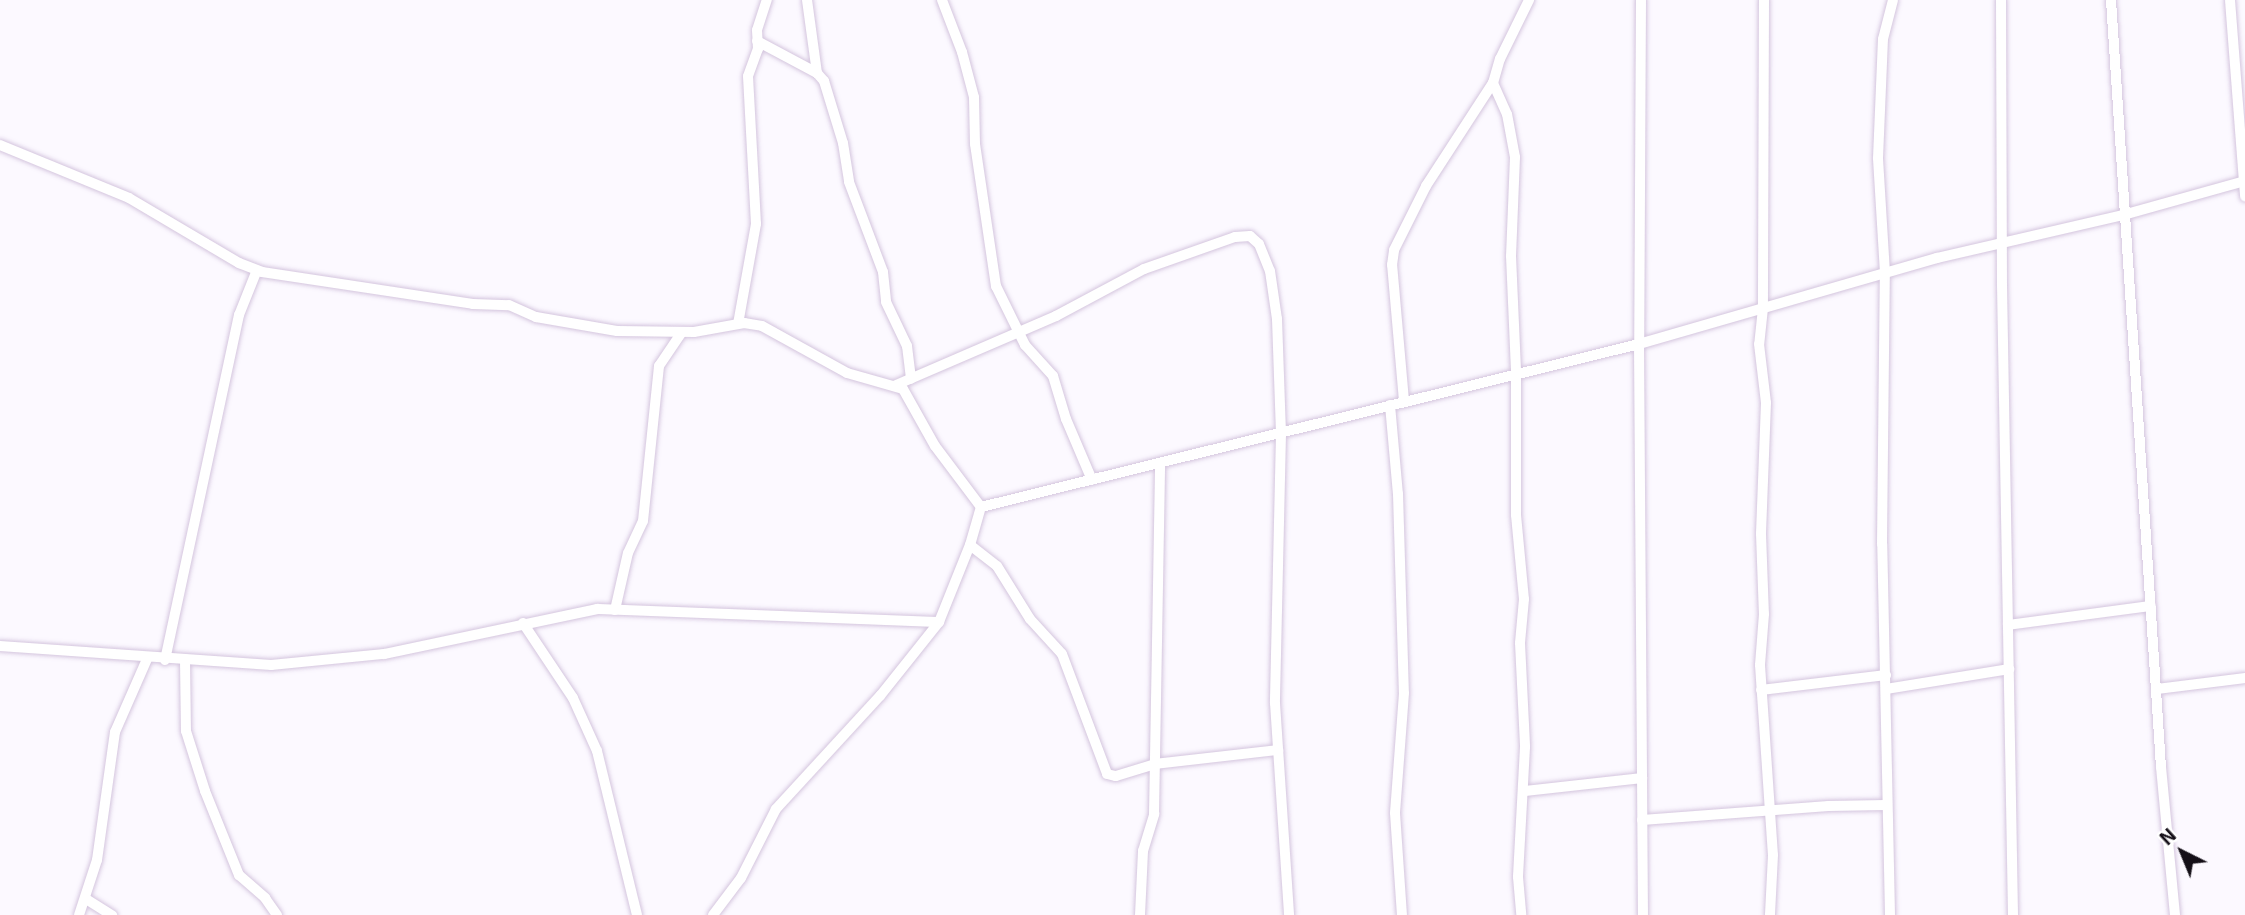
<!DOCTYPE html>
<style>
body{margin:0}
#map{position:relative;width:2245px;height:915px;overflow:hidden;background:#fcf9ff;font-family:"Exo 2",sans-serif}
div>[style]{position:absolute}
[style*='--x']{left:calc(var(--x)*1px);top:calc(var(--y)*1px);width:calc(var(--w)*1px);rotate:calc(var(--a)*1deg)}
.roads{filter:drop-shadow(0 0 2px #d4c5de) drop-shadow(0 0 2px #d4c5de)}
.minor>*{height:10px;margin:-5px;padding:0 5px;transform-origin:5px;border-radius:5px;background:#fff}
span{translate:-50% -50%;white-space:nowrap;text-align:center;line-height:1.15;-webkit-text-stroke:6px #fff;paint-order:stroke}
.north{position:absolute;left:2147px;top:817px;width:70px;height:70px;-webkit-text-stroke:5px #fff;paint-order:stroke;rotate:317deg;font-size:19px;font-weight:700;line-height:28px;text-align:center;color:#140f17}
.north::after{content:'';display:block;margin:auto;width:24px;height:32px;background:#140f17;clip-path:polygon(50% 0,100% 100%,50% 72%,0 100%)}
</style>
<div id="map">
<div class="roads">
<div class="minor">
<div style="--x:807;--y:0;--w:74;--a:82.2"></div>
<div style="--x:942;--y:0;--w:56;--a:69"></div>
<div style="--x:962;--y:52;--w:47;--a:75.1"></div>
<div style="--x:974;--y:97;--w:47;--a:88.8"></div>
<div style="--x:975;--y:144;--w:144;--a:81.6"></div>
<div style="--x:996;--y:286;--w:66;--a:63.8"></div>
<div style="--x:1025;--y:345;--w:42;--a:47.9"></div>
<div style="--x:1053;--y:376;--w:45;--a:73.2"></div>
<div style="--x:1066;--y:419;--w:66;--a:66.9"></div>
<div style="--x:1641;--y:0;--w:344;--a:90.3"></div>
<div style="--x:1639;--y:344;--w:571;--a:89.6"></div>
<div style="--x:1764;--y:0;--w:308;--a:90.2"></div>
<div style="--x:1763;--y:308;--w:36;--a:96"></div>
<div style="--x:1759;--y:344;--w:59;--a:83.2"></div>
<div style="--x:1766;--y:403;--w:131;--a:92.2"></div>
<div style="--x:1761;--y:534;--w:80;--a:87.9"></div>
<div style="--x:1764;--y:614;--w:51;--a:94.5"></div>
<div style="--x:1760;--y:665;--w:190;--a:86.1"></div>
<div style="--x:1773;--y:855;--w:60;--a:92.9"></div>
<div style="--x:2001;--y:0;--w:285;--a:89.8"></div>
<div style="--x:2002;--y:285;--w:630;--a:89"></div>
<div style="--x:2111;--y:0;--w:769;--a:86.27"></div>
<div style="--x:2161;--y:767;--w:149;--a:84.6"></div>
<div style="--x:2230;--y:0;--w:197;--a:85.6"></div>
<div style="--x:757;--y:41;--w:68;--a:28.1"></div>
<div style="--x:817;--y:73;--w:11;--a:49"></div>
<div style="--x:824;--y:81;--w:65;--a:73"></div>
<div style="--x:843;--y:143;--w:39;--a:81"></div>
<div style="--x:849;--y:182;--w:96;--a:69.3"></div>
<div style="--x:883;--y:272;--w:30;--a:84"></div>
<div style="--x:886;--y:302;--w:49;--a:64.5"></div>
<div style="--x:907;--y:346;--w:33;--a:83"></div>
<div style="--x:1493;--y:83;--w:34;--a:66"></div>
<div style="--x:1507;--y:114;--w:44;--a:79.5"></div>
<div style="--x:1515;--y:157;--w:99;--a:92.3"></div>
<div style="--x:1511;--y:256;--w:116;--a:87.5"></div>
<div style="--x:1516;--y:372;--w:143;--a:90"></div>
<div style="--x:1516;--y:515;--w:84;--a:84.6"></div>
<div style="--x:1524;--y:599;--w:44;--a:95.2"></div>
<div style="--x:1520;--y:643;--w:104;--a:87.2"></div>
<div style="--x:1525;--y:747;--w:130;--a:93.1"></div>
<div style="--x:1518;--y:877;--w:38;--a:85"></div>
<div style="--x:0;--y:145;--w:139;--a:22.3"></div>
<div style="--x:129;--y:198;--w:128;--a:30.6"></div>
<div style="--x:239;--y:263;--w:25;--a:21"></div>
<div style="--x:262;--y:272;--w:213;--a:8.6"></div>
<div style="--x:473;--y:304;--w:36;--a:2"></div>
<div style="--x:509;--y:305;--w:30;--a:24"></div>
<div style="--x:536;--y:317;--w:82;--a:9.8"></div>
<div style="--x:617;--y:331;--w:77;--a:0.7"></div>
<div style="--x:694;--y:332;--w:51;--a:-10.2"></div>
<div style="--x:744;--y:323;--w:18;--a:9"></div>
<div style="--x:762;--y:326;--w:97;--a:28.9"></div>
<div style="--x:847;--y:373;--w:58;--a:15.9"></div>
<div style="--x:903;--y:389;--w:65;--a:60.7"></div>
<div style="--x:935;--y:446;--w:76;--a:53"></div>
<div style="--x:738;--y:324;--w:102;--a:-79.8"></div>
<div style="--x:756;--y:224;--w:148;--a:-93.1"></div>
<div style="--x:748;--y:76;--w:29;--a:-70"></div>
<div style="--x:758;--y:49;--w:19;--a:-93"></div>
<div style="--x:757;--y:30;--w:32;--a:-72"></div>
<div style="--x:896;--y:385;--w:174;--a:-23.3"></div>
<div style="--x:1056;--y:316;--w:100;--a:-28.1"></div>
<div style="--x:1144;--y:269;--w:96;--a:-19.4"></div>
<div style="--x:1235;--y:237;--w:15;--a:-4"></div>
<div style="--x:1250;--y:236;--w:12;--a:42"></div>
<div style="--x:1259;--y:244;--w:29;--a:68"></div>
<div style="--x:1270;--y:271;--w:49;--a:81.7"></div>
<div style="--x:1277;--y:319;--w:115;--a:88"></div>
<div style="--x:1281;--y:434;--w:269;--a:91.3"></div>
<div style="--x:1275;--y:703;--w:212;--a:86.2"></div>
<div style="--x:1404;--y:401;--w:137;--a:-95"></div>
<div style="--x:1392;--y:265;--w:15;--a:-82"></div>
<div style="--x:1394;--y:250;--w:72;--a:-63.4"></div>
<div style="--x:1426;--y:186;--w:123;--a:-57"></div>
<div style="--x:1493;--y:83;--w:25;--a:-74"></div>
<div style="--x:1500;--y:59;--w:66;--a:-63.8"></div>
<div style="--x:1390;--y:405;--w:89;--a:84.9"></div>
<div style="--x:1398;--y:494;--w:199;--a:88.3"></div>
<div style="--x:1404;--y:693;--w:120;--a:94.3"></div>
<div style="--x:1395;--y:813;--w:102;--a:86.1"></div>
<div style="--x:981;--y:507;--w:678;--a:-13.91"></div>
<div style="--x:1639;--y:344;--w:310;--a:-16.1"></div>
<div style="--x:1937;--y:258;--w:191;--a:-13"></div>
<div style="--x:2123;--y:215;--w:127;--a:-15.6"></div>
<div style="--x:970;--y:545;--w:34;--a:38"></div>
<div style="--x:997;--y:566;--w:62;--a:58.1"></div>
<div style="--x:1030;--y:619;--w:47;--a:47.6"></div>
<div style="--x:1062;--y:654;--w:128;--a:69.4"></div>
<div style="--x:1107;--y:774;--w:9;--a:13"></div>
<div style="--x:1116;--y:776;--w:41;--a:-17.1"></div>
<div style="--x:1155;--y:764;--w:124;--a:-6.5"></div>
<div style="--x:615;--y:610;--w:58;--a:-77.2"></div>
<div style="--x:628;--y:553;--w:35;--a:-65"></div>
<div style="--x:643;--y:521;--w:156;--a:-84.1"></div>
<div style="--x:659;--y:366;--w:41;--a:-55.9"></div>
<div style="--x:523;--y:623;--w:90;--a:56.3"></div>
<div style="--x:573;--y:698;--w:58;--a:65.6"></div>
<div style="--x:597;--y:751;--w:169;--a:76.3"></div>
<div style="--x:2008;--y:625;--w:144;--a:-7.6"></div>
<div style="--x:0;--y:646;--w:272;--a:4"></div>
<div style="--x:271;--y:665;--w:114;--a:-5.6"></div>
<div style="--x:384;--y:654;--w:218;--a:-11.9"></div>
<div style="--x:597;--y:609;--w:342;--a:2.2"></div>
<div style="--x:165;--y:660;--w:353;--a:-77.9"></div>
<div style="--x:239;--y:315;--w:48;--a:-68.2"></div>
<div style="--x:185;--y:661;--w:70;--a:89.2"></div>
<div style="--x:186;--y:731;--w:63;--a:72.4"></div>
<div style="--x:205;--y:791;--w:91;--a:68"></div>
<div style="--x:239;--y:875;--w:35;--a:41"></div>
<div style="--x:265;--y:898;--w:21;--a:55"></div>
<div style="--x:1886;--y:689;--w:125;--a:-9.2"></div>
<div style="--x:2157;--y:689;--w:89;--a:-7.1"></div>
<div style="--x:1761;--y:690;--w:126;--a:-6.8"></div>
<div style="--x:1525;--y:791;--w:118;--a:-6.3"></div>
<div style="--x:1642;--y:820;--w:187;--a:-4.3"></div>
<div style="--x:1828;--y:806;--w:58;--a:-1"></div>
<div style="--x:86;--y:899;--w:31;--a:32"></div>
<div style="--x:79;--y:915;--w:58;--a:-71.9"></div>
<div style="--x:97;--y:860;--w:129;--a:-82"></div>
<div style="--x:115;--y:732;--w:80;--a:-66.3"></div>
<div style="--x:713;--y:915;--w:46;--a:-52.9"></div>
<div style="--x:741;--y:878;--w:77;--a:-63.1"></div>
<div style="--x:776;--y:809;--w:154;--a:-47.4"></div>
<div style="--x:880;--y:696;--w:95;--a:-51.4"></div>
<div style="--x:939;--y:622;--w:83;--a:-68.1"></div>
<div style="--x:970;--y:545;--w:40;--a:-74"></div>
<div style="--x:1140;--y:915;--w:64;--a:-87.3"></div>
<div style="--x:1143;--y:851;--w:39;--a:-73"></div>
<div style="--x:1154;--y:814;--w:351;--a:-89"></div>
<div style="--x:1890;--y:915;--w:371;--a:-91.2"></div>
<div style="--x:1882;--y:544;--w:271;--a:-89.4"></div>
<div style="--x:1885;--y:273;--w:115;--a:-93.5"></div>
<div style="--x:1878;--y:158;--w:119;--a:-87.6"></div>
<div style="--x:1883;--y:39;--w:40;--a:-75.6"></div>
</div>
</div>
<div class="north">N</div>
</div>
